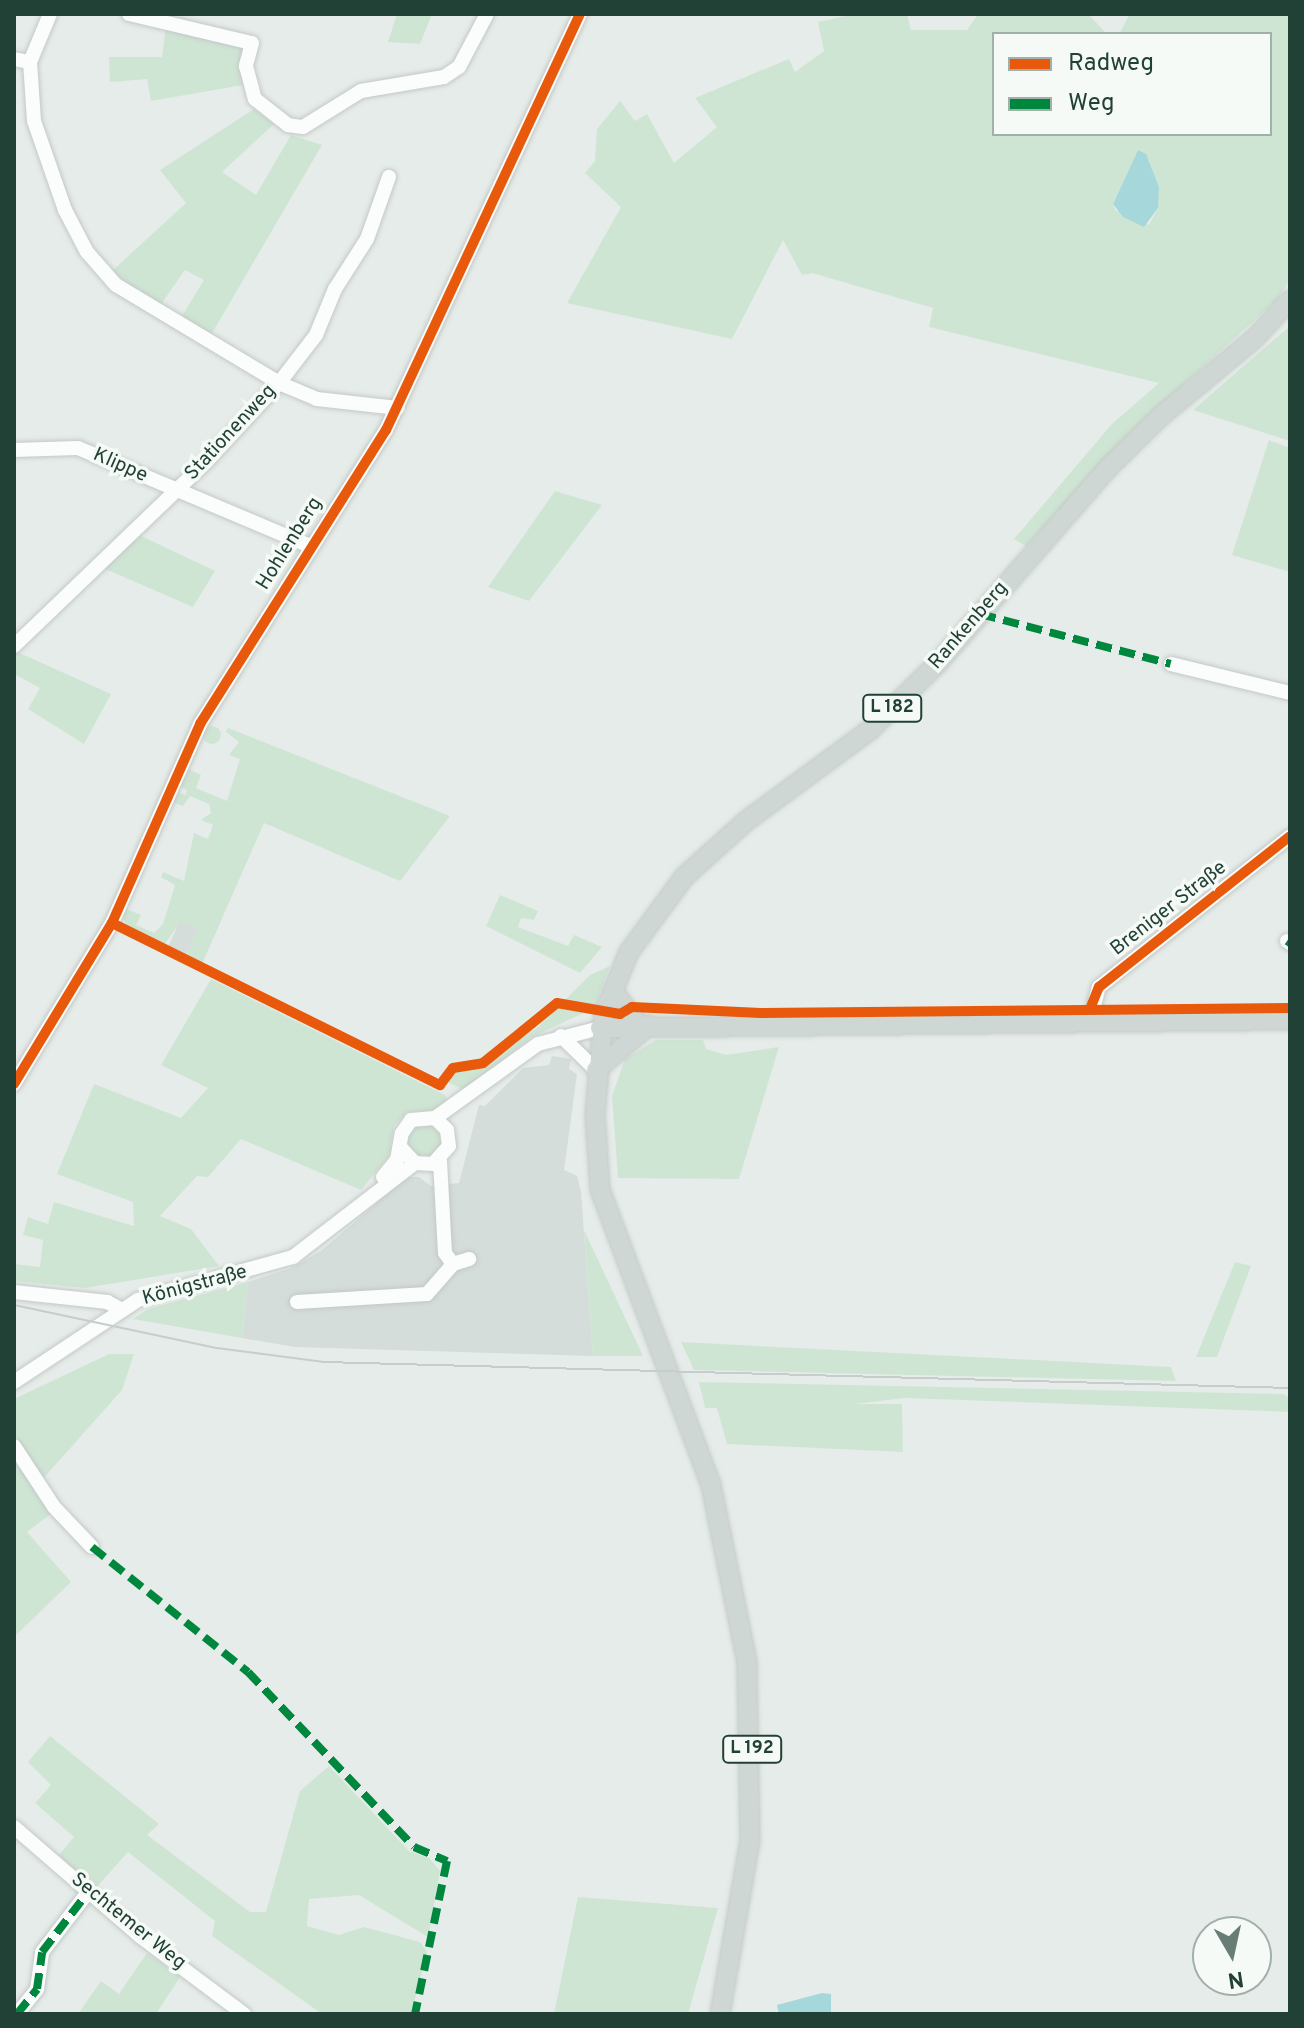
<!DOCTYPE html>
<meta charset="utf-8">
<style>
body{margin:0}
#map{position:relative;width:1304px;height:2028px;overflow:hidden;background:#e6ece9;font-family:Overpass,sans-serif}
div>[style]{position:absolute}
[style*='--x']{left:calc(var(--x)*1px);top:calc(var(--y)*1px);width:calc(var(--w)*1px);rotate:calc(var(--a)*1deg)}
.built>*{inset:0;background:#d4ddd9;transform-origin:0 0}
.green>*{inset:0;background:#cfe5d4}
.round{border-radius:50%}
.water>*{inset:0;background:#a6d8db}
.roads{filter:drop-shadow(0 0 2px #c3c9c6) drop-shadow(0 0 2px #c3c9c6)}
.minor>*{height:14px;margin:-7px;padding:0 7px;transform-origin:7px;border-radius:7px;background:#fbfcfc}
.major>*{height:18px;margin:-9px;padding:0 9px;transform-origin:9px;border-radius:9px;background:#ced7d4}
.tram>*{height:2px;margin:-1px;padding:0 1px;transform-origin:1px;border-radius:1px;background:#c7cdca}
.quiet>*{height:8px;margin-top:-4px;transform-origin:0;background:repeating-linear-gradient(90deg,#00873e 0 16px,transparent 0 24px)}
.cycleway>*{height:10px;margin:-5px;padding:0 5px;transform-origin:5px;border-radius:5px;background:#e8590c}
span{translate:-50% -50%;white-space:nowrap;text-align:center;line-height:1.15;-webkit-text-stroke:7px #f5faf7;paint-order:stroke}
.shield-label span{padding:2px 6px;background:#f5faf7;border:2px solid;border-radius:6px;-webkit-text-stroke-width:0}
.shield-label{font-size:18px;color:#224136;font-weight:700}
.street-label{font-size:20px;color:#224136}
.frame{position:absolute;inset:0;border:16px solid #224136;pointer-events:none}
.legend{position:absolute;left:992px;top:32px;width:280px;height:104px;box-sizing:border-box;background:#f5faf7;border:2px solid #a1b0aa;margin:0;padding:10px 14px;list-style:none;font-size:24px;color:#224136}
.legend li{display:flex;align-items:center;gap:16px;height:40px}
.legend b{width:40px;border:2px solid #a1b0aa}
.north{position:absolute;left:1192px;top:1916px;width:80px;height:80px;box-sizing:border-box;background:#f5faf7;border:2px solid #a1b0aa;border-radius:50%;rotate:171deg;font-size:22px;font-weight:700;line-height:32px;text-align:center;color:#224136}
.north::after{content:'';display:block;margin:auto;width:28px;height:36px;background:#677d75;clip-path:polygon(50% 0,100% 100%,50% 72%,0 100%)}
</style>
<div id="map">
<div class="built">
<div style="left:180px;top:920px;width:20px;height:30px;rotate:24deg"></div>
<div style="clip-path:polygon(552px 1056px,571px 1059px,569px 1069px,577px 1074px,564px 1170px,577px 1176px,581px 1192px,593px 1356px,295px 1347px,242px 1338px,248px 1282px,291px 1268px,321px 1251px,407px 1177px,419px 1177px,431px 1186px,459px 1183px,479px 1105px,485px 1106px,523px 1068px,549px 1065px)"></div>
</div>
<div class="green">
<div style="clip-path:polygon(397px 14px,432px 14px,420px 44px,388px 42px)"></div>
<div style="clip-path:polygon(evenodd,855px 14px,907px 14px,911px 30px,967px 30px,978px 14px,1088px 14px,1107px 34px,994px 34px,994px 134px,1270px 134px,1270px 34px,1119px 34px,1130px 14px,1290px 14px,1290px 280px,1276px 301px,1134px 429px,1026px 546px,1014px 539px,1112px 424px,1159px 383px,929px 327px,933px 308px,812px 273px,802px 275px,783px 240px,732px 339px,567px 303px,621px 207px,585px 173px,595px 161px,597px 129px,620px 101px,635px 121px,647px 114px,674px 163px,717px 127px,695px 98px,789px 59px,795px 72px,824px 51px,818px 22px,855px 14px,1138px 150px,1149px 160px,1158px 208px,1149px 225px,1115px 210px,1113px 204px,1138px 150px)"></div>
<div style="clip-path:polygon(166px 25px,242px 44px,243px 85px,151px 101px,147px 79px,110px 82px,109px 57px,162px 57px)"></div>
<div style="clip-path:polygon(254px 109px,274px 124px,222px 172px,256px 195px,291px 135px,322px 145px,211px 335px,182px 316px,204px 280px,185px 270px,159px 307px,112px 271px,186px 203px,160px 170px)"></div>
<div style="clip-path:polygon(1290px 326px,1290px 441px,1193px 410px)"></div>
<div style="clip-path:polygon(1269px 440px,1290px 448px,1290px 572px,1232px 555px)"></div>
<div style="clip-path:polygon(555px 491px,602px 505px,529px 601px,488px 587px)"></div>
<div style="clip-path:polygon(137px 534px,215px 571px,193px 607px,103px 568px)"></div>
<div style="clip-path:polygon(15px 651px,111px 694px,84px 744px,28px 709px,40px 688px,14px 674px)"></div>
<div class="round" style="left:203px;top:726px;width:18px;height:18px"></div>
<div style="clip-path:polygon(228px 728px,450px 816px,400px 881px,264px 823px,202px 964px,186px 956px,198px 928px,181px 921px,164px 945px,127px 927px,123px 917px,126px 909px,141px 915px,136px 925px,154px 933px,163px 924px,175px 885px,161px 877px,163px 872px,184px 881px,194px 833px,208px 839px,213px 825px,201px 820px,211px 813px,209px 804px,190px 796px,183px 806px,173px 802px,177px 792px,185px 795px,187px 790px,180px 786px,188px 769px,201px 775px,196px 788px,227px 801px,240px 759px,229px 755px,239px 742px,226px 732px)"></div>
<div style="clip-path:polygon(500px 895px,538px 911px,534px 920px,521px 918px,518px 927px,568px 946px,574px 935px,602px 947px,580px 973px,486px 926px)"></div>
<div style="clip-path:polygon(610px 966px,594px 1008px,530px 1038px,465px 1090px,449px 1083px,450px 1073px,479px 1067px,538px 1027px,590px 975px)"></div>
<div style="clip-path:polygon(211px 979px,445px 1095px,447px 1101px,436px 1110px,407px 1112px,394px 1126px,389px 1155px,361px 1190px,241px 1139px,208px 1177px,197px 1176px,160px 1216px,191px 1229px,219px 1266px,85px 1288px,14px 1281px,14px 1264px,40px 1267px,43px 1240px,23px 1235px,28px 1217px,48px 1224px,54px 1202px,134px 1226px,133px 1202px,57px 1174px,94px 1084px,181px 1118px,208px 1088px,161px 1065px)"></div>
<div style="clip-path:polygon(656px 1040px,703px 1040px,706px 1049px,726px 1055px,779px 1047px,739px 1179px,618px 1178px,612px 1096px,625px 1059px)"></div>
<div class="round" style="left:407px;top:1123px;width:36px;height:36px"></div>
<div style="clip-path:polygon(584px 1230px,643px 1356px,593px 1356px)"></div>
<div style="clip-path:polygon(1235px 1262px,1251px 1266px,1217px 1357px,1196px 1357px)"></div>
<div style="clip-path:polygon(248px 1282px,242px 1338px,133px 1319px,148px 1309px)"></div>
<div style="clip-path:polygon(681px 1342px,1171px 1367px,1176px 1381px,694px 1370px)"></div>
<div style="clip-path:polygon(109px 1354px,134px 1354px,122px 1390px,41px 1481px,14px 1432px,14px 1399px)"></div>
<div style="clip-path:polygon(699px 1382px,1283px 1394px,1290px 1398px,1290px 1412px,905px 1398px,854px 1404px,902px 1404px,903px 1452px,727px 1444px,717px 1408px,705px 1408px)"></div>
<div style="clip-path:polygon(14px 1459px,52px 1513px,27px 1532px,71px 1582px,14px 1637px)"></div>
<div style="clip-path:polygon(50px 1736px,159px 1824px,147px 1835px,250px 1912px,266px 1912px,300px 1791px,329px 1766px,409px 1851px,429px 1858px,440px 1871px,428px 1937px,359px 1895px,309px 1899px,307px 1926px,339px 1935px,364px 1927px,420px 1942px,427px 1952px,411px 2014px,322px 2014px,212px 1936px,215px 1921px,128px 1852px,95px 1889px,59px 1855px,74px 1837px,35px 1803px,51px 1785px,28px 1762px)"></div>
<div style="clip-path:polygon(578px 1897px,718px 1908px,688px 2014px,554px 2014px)"></div>
<div style="clip-path:polygon(147px 1953px,180px 1977px,156px 2014px,78px 2014px,101px 1981px,119px 1994px)"></div>
</div>
<div class="water">
<div style="clip-path:polygon(1138px 150px,1146px 154px,1159px 187px,1158px 208px,1144px 227px,1123px 217px,1113px 204px)"></div>
<div style="clip-path:polygon(822px 1993px,831px 1994px,831px 2014px,779px 2014px,777px 2005px)"></div>
</div>
<div class="roads">
<div class="minor">
<div style="--x:50;--y:14;--w:52;--a:112.6"></div>
<div style="--x:30;--y:62;--w:59;--a:86.1"></div>
<div style="--x:34;--y:121;--w:94;--a:70.8"></div>
<div style="--x:65;--y:210;--w:47;--a:62.4"></div>
<div style="--x:87;--y:252;--w:44;--a:48.7"></div>
<div style="--x:116;--y:285;--w:190;--a:31"></div>
<div style="--x:279;--y:383;--w:41;--a:22.8"></div>
<div style="--x:317;--y:399;--w:81;--a:6.4"></div>
<div style="--x:129;--y:14;--w:126;--a:13.3"></div>
<div style="--x:252;--y:43;--w:24;--a:105"></div>
<div style="--x:246;--y:66;--w:34;--a:75"></div>
<div style="--x:255;--y:99;--w:42;--a:38.2"></div>
<div style="--x:288;--y:125;--w:15;--a:8"></div>
<div style="--x:303;--y:127;--w:68;--a:-31.8"></div>
<div style="--x:361;--y:91;--w:84;--a:-9.6"></div>
<div style="--x:444;--y:77;--w:18;--a:-34"></div>
<div style="--x:459;--y:67;--w:60;--a:-62.2"></div>
<div style="--x:14;--y:59;--w:16;--a:11"></div>
<div style="--x:14;--y:450;--w:64;--a:-1.8"></div>
<div style="--x:78;--y:448;--w:252;--a:22.9"></div>
<div style="--x:14;--y:646;--w:266;--a:-43.8"></div>
<div style="--x:206;--y:462;--w:108;--a:-47.3"></div>
<div style="--x:279;--y:383;--w:61;--a:-52.4"></div>
<div style="--x:316;--y:335;--w:50;--a:-67.6"></div>
<div style="--x:335;--y:289;--w:59;--a:-57.4"></div>
<div style="--x:367;--y:239;--w:66;--a:-70.5"></div>
<div style="--x:1171;--y:664;--w:122;--a:13.7"></div>
<div style="--x:1287;--y:941;--w:4;--a:34"></div>
<div style="--x:1090;--y:1022;--w:36;--a:-76"></div>
<div style="--x:1099;--y:987;--w:243;--a:-38.3"></div>
<div style="--x:561;--y:1036;--w:49;--a:44.2"></div>
<div style="--x:14;--y:1084;--w:188;--a:-58.7"></div>
<div style="--x:112;--y:923;--w:218;--a:-66.1"></div>
<div style="--x:200;--y:724;--w:348;--a:-57.7"></div>
<div style="--x:386;--y:430;--w:459;--a:-65"></div>
<div style="--x:435;--y:1118;--w:127;--a:-35.7"></div>
<div style="--x:538;--y:1044;--w:64;--a:-14.5"></div>
<div style="--x:440;--y:1161;--w:92;--a:86.9"></div>
<div style="--x:445;--y:1253;--w:14;--a:54"></div>
<div style="--x:383;--y:1177;--w:22;--a:-51"></div>
<div style="--x:397;--y:1160;--w:27;--a:-80"></div>
<div style="--x:402;--y:1133;--w:16;--a:-55"></div>
<div style="--x:411;--y:1120;--w:24;--a:-5"></div>
<div style="--x:435;--y:1118;--w:17;--a:45"></div>
<div style="--x:447;--y:1130;--w:16;--a:83"></div>
<div style="--x:449;--y:1146;--w:24;--a:132"></div>
<div style="--x:433;--y:1164;--w:18;--a:-177"></div>
<div style="--x:415;--y:1163;--w:19;--a:-133"></div>
<div style="--x:14;--y:1292;--w:94;--a:6.1"></div>
<div style="--x:107;--y:1302;--w:15;--a:28"></div>
<div style="--x:297;--y:1302;--w:130;--a:-3.5"></div>
<div style="--x:427;--y:1294;--w:40;--a:-49"></div>
<div style="--x:453;--y:1264;--w:17;--a:-17"></div>
<div style="--x:14;--y:1382;--w:149;--a:-33.5"></div>
<div style="--x:138;--y:1300;--w:161;--a:-15.5"></div>
<div style="--x:293;--y:1257;--w:154;--a:-37.6"></div>
<div style="--x:14;--y:1446;--w:73;--a:56.7"></div>
<div style="--x:54;--y:1507;--w:55;--a:46.5"></div>
<div style="--x:14;--y:1827;--w:168;--a:40.9"></div>
<div style="--x:141;--y:1937;--w:129;--a:36.8"></div>
<div style="--x:17;--y:2014;--w:32;--a:-51"></div>
<div style="--x:37;--y:1989;--w:37;--a:-82"></div>
<div style="--x:42;--y:1952;--w:77;--a:-52.4"></div>
</div>
<div class="major">
<div style="--x:613;--y:991;--w:43;--a:52.6"></div>
<div style="--x:600;--y:1028;--w:690;--a:-0.66"></div>
<div style="--x:596;--y:1070;--w:70;--a:-40.3"></div>
<div style="--x:720;--y:2014;--w:176;--a:-80.2"></div>
<div style="--x:750;--y:1841;--w:179;--a:-91"></div>
<div style="--x:747;--y:1662;--w:181;--a:-101.5"></div>
<div style="--x:711;--y:1485;--w:316;--a:-110.6"></div>
<div style="--x:600;--y:1189;--w:74;--a:-93.9"></div>
<div style="--x:595;--y:1115;--w:102;--a:-85"></div>
<div style="--x:604;--y:1013;--w:66;--a:-67.7"></div>
<div style="--x:629;--y:952;--w:93;--a:-53.7"></div>
<div style="--x:684;--y:877;--w:82;--a:-42"></div>
<div style="--x:745;--y:822;--w:155;--a:-36.4"></div>
<div style="--x:870;--y:730;--w:94;--a:-44.6"></div>
<div style="--x:937;--y:664;--w:262;--a:-48.9"></div>
<div style="--x:1109;--y:467;--w:74;--a:-44.5"></div>
<div style="--x:1162;--y:415;--w:119;--a:-39.6"></div>
<div style="--x:1254;--y:339;--w:53;--a:-47.3"></div>
</div>
</div>
<div class="tram">
<div style="--x:14;--y:1305;--w:208;--a:12"></div>
<div style="--x:217;--y:1348;--w:108;--a:7.5"></div>
<div style="--x:324;--y:1362;--w:966;--a:1.54"></div>
</div>
<div class="quiet">
<div style="--x:980;--y:614;--w:197;--a:14.7"></div>
<div style="--x:1287;--y:941;--w:4;--a:34"></div>
<div style="--x:92;--y:1547;--w:200;--a:38.7"></div>
<div style="--x:248;--y:1672;--w:241;--a:46.5"></div>
<div style="--x:414;--y:1847;--w:36;--a:23"></div>
<div style="--x:447;--y:1861;--w:156;--a:101.8"></div>
<div style="--x:17;--y:2014;--w:32;--a:-51"></div>
<div style="--x:37;--y:1989;--w:37;--a:-82"></div>
<div style="--x:42;--y:1952;--w:77;--a:-52.4"></div>
</div>
<div class="cycleway">
<div style="--x:112;--y:923;--w:366;--a:26.3"></div>
<div style="--x:440;--y:1085;--w:21;--a:-53"></div>
<div style="--x:453;--y:1068;--w:30;--a:-9"></div>
<div style="--x:483;--y:1063;--w:95;--a:-39"></div>
<div style="--x:557;--y:1003;--w:64;--a:9.9"></div>
<div style="--x:620;--y:1014;--w:14;--a:-30"></div>
<div style="--x:632;--y:1007;--w:129;--a:2.7"></div>
<div style="--x:761;--y:1013;--w:529;--a:-0.54"></div>
<div style="--x:1090;--y:1009;--w:24;--a:-68"></div>
<div style="--x:1099;--y:987;--w:243;--a:-38.3"></div>
<div style="--x:14;--y:1084;--w:188;--a:-58.7"></div>
<div style="--x:112;--y:923;--w:218;--a:-66.1"></div>
<div style="--x:200;--y:724;--w:348;--a:-57.7"></div>
<div style="--x:386;--y:430;--w:459;--a:-65"></div>
</div>
<div class="shield-label">
<span style="left:892px;top:708px">L 182</span>
<span style="left:752px;top:1749px">L 192</span>
</div>
<div class="street-label">
<span style="left:231px;top:433px;rotate:-47deg">Stationenweg</span>
<span style="left:120px;top:466px;rotate:24deg">Klippe</span>
<span style="left:290px;top:544px;rotate:-58deg">Hohlenberg</span>
<span style="left:969px;top:626px;rotate:-49deg">Rankenberg</span>
<span style="left:1169px;top:909px;rotate:-38deg">Breniger Straße</span>
<span style="left:195px;top:1286px;rotate:-15deg">Königstraße</span>
<span style="left:128px;top:1922px;rotate:39deg">Sechtemer Weg</span>
</div>
<div class="frame"></div>
<ul class="legend">
<li><b style="height:10px;background:#e8590c"></b>Radweg</li>
<li><b style="height:10px;background:#00873e"></b>Weg</li>
</ul>
<div class="north">N</div>
</div>
